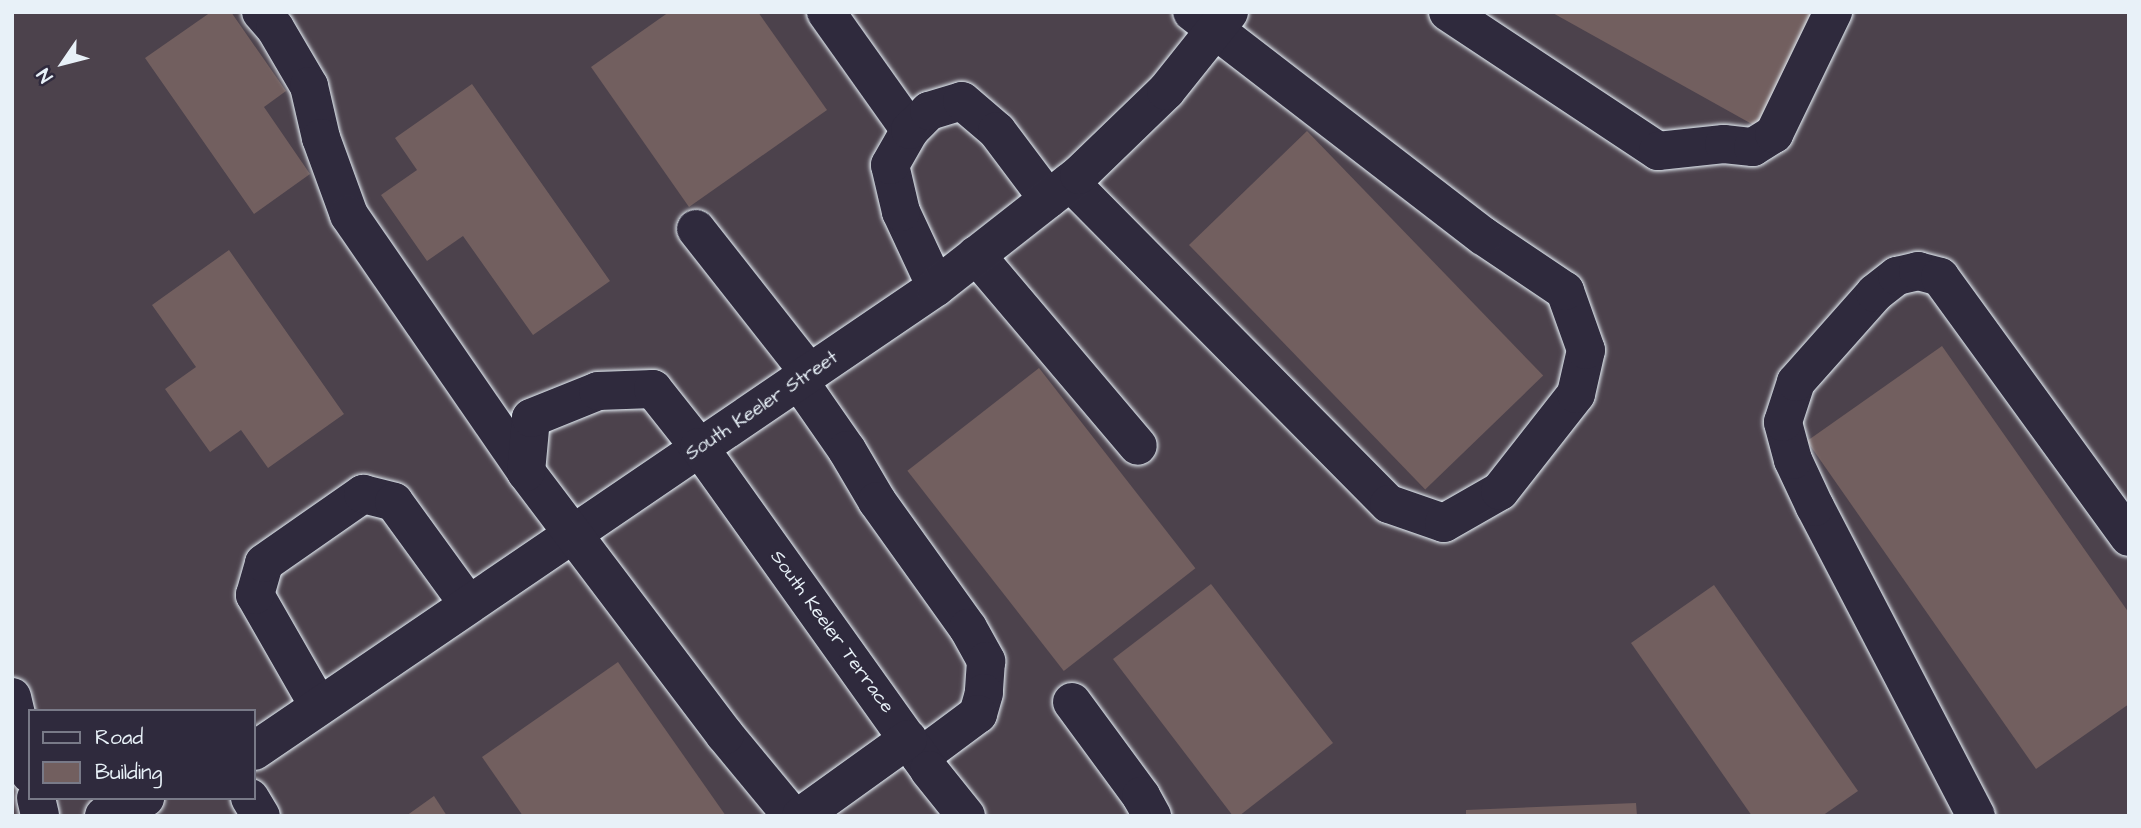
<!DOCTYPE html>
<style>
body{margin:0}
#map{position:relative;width:2141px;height:828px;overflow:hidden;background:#3c3544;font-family:"Architects Daughter",sans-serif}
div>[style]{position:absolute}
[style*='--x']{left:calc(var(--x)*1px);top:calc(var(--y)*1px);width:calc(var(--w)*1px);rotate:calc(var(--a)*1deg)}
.built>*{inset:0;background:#4c424c}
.building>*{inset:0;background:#725f5f;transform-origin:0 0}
.roads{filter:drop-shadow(0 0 2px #e8f1f8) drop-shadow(0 0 2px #e8f1f8)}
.minor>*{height:38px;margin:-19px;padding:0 19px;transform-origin:19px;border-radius:19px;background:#2f2a3d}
span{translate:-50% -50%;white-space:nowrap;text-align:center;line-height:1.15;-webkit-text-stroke:5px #2f2a3d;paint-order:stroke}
.street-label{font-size:19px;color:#e8f1f8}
.frame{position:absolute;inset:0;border:14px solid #e8f1f8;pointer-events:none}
.legend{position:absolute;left:28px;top:709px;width:228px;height:91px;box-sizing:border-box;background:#2f2a3d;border:2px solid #797a88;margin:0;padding:9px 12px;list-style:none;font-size:21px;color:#e8f1f8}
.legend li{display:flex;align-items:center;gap:14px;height:35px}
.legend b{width:35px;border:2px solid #797a88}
.north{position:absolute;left:28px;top:28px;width:70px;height:70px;-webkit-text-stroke:5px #2f2a3d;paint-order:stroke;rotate:235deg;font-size:19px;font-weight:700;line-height:28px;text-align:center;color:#e8f1f8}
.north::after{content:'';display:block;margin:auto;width:24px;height:32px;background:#e8f1f8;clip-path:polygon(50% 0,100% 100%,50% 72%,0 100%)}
</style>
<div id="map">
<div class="built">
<div style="clip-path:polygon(evenodd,12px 12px,2129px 12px,2129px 816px,12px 816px,12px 12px,30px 711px,254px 711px,254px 798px,30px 798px,30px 711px)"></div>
</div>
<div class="building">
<div style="clip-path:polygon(211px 12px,231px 12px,286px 91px,264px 107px,310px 174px,254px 214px,145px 58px)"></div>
<div style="clip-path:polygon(669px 12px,758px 12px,827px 110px,689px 207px,591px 67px)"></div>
<div style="clip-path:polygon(1551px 12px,1822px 12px,1759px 128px)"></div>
<div style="clip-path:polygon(472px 84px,610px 281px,533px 335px,463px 236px,427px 261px,381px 195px,417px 170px,395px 138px)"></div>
<div style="left:1307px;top:131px;width:340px;height:164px;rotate:46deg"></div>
<div style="clip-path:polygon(229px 250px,344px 414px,268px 468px,241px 430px,210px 452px,165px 389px,196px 367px,152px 305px)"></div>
<div style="clip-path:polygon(1942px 346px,2129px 613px,2129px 704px,2036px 769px,1807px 441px)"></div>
<div style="left:1039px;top:368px;width:254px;height:167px;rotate:52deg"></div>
<div style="clip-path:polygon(1211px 584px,1333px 743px,1239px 816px,1233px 816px,1113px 659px)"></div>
<div style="clip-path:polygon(1714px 585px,1858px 791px,1822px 816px,1752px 816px,1631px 643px)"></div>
<div style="clip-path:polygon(618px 662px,726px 816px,523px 816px,482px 757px)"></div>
<div style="clip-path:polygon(434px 796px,447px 816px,406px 816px)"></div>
<div style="clip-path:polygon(1636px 803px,1637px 816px,1466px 816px,1466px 810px)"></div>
</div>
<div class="roads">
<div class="minor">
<div style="--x:261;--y:12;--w:21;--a:49"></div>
<div style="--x:275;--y:28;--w:67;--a:59.6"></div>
<div style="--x:309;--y:86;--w:53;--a:77"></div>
<div style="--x:321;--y:138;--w:82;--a:70"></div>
<div style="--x:349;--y:215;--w:312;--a:55.4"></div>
<div style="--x:826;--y:12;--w:145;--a:54.6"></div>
<div style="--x:1448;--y:12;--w:252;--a:33.5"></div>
<div style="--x:1658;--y:151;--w:66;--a:-6.1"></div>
<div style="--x:1724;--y:144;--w:29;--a:6"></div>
<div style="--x:1753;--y:147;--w:25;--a:-32"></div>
<div style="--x:1774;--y:134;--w:136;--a:-64.2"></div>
<div style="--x:1070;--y:182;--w:453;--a:45.3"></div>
<div style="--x:1389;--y:504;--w:58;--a:19.1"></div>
<div style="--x:1444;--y:523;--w:64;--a:-29.7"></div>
<div style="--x:1500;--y:491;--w:123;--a:-51.9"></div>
<div style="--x:1576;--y:394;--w:45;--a:-77.2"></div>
<div style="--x:1586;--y:350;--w:63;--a:-109.6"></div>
<div style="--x:1565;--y:291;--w:99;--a:-146.1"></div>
<div style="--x:1483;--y:236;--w:367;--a:-142.4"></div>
<div style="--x:696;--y:229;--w:184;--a:51.8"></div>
<div style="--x:976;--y:255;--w:250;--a:49.7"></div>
<div style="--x:936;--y:287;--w:83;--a:-115"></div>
<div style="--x:901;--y:212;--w:48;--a:-103.2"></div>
<div style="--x:890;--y:165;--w:40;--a:-60.3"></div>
<div style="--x:910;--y:130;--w:27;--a:-45"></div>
<div style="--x:929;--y:111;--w:34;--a:-17"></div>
<div style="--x:962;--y:101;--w:46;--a:40.6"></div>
<div style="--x:997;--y:131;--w:85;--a:53.1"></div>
<div style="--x:799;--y:381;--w:84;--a:55.2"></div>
<div style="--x:847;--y:450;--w:59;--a:59.5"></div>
<div style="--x:877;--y:501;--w:156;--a:54.4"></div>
<div style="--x:968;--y:628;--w:38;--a:61"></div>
<div style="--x:986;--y:661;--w:32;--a:94"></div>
<div style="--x:984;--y:693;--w:22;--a:106"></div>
<div style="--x:978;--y:714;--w:72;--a:143.4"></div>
<div style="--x:12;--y:697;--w:79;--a:76.8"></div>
<div style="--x:1072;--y:702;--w:117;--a:53.7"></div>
<div style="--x:1141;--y:796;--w:23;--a:61"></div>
<div style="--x:318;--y:705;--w:127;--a:-119.8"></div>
<div style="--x:255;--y:595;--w:33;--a:-74"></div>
<div style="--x:264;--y:563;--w:121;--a:-34.9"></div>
<div style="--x:363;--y:494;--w:32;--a:14"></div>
<div style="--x:394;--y:502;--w:126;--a:54"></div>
<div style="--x:254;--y:751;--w:825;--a:-34.23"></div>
<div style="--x:936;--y:287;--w:182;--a:-38.1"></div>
<div style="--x:1079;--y:175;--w:121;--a:-44"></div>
<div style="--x:1166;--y:91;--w:101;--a:-51.4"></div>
<div style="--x:36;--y:798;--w:18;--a:77"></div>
<div style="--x:250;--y:798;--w:21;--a:59"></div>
<div style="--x:104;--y:816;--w:45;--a:-23.7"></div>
<div style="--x:792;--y:816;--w:105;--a:-129.6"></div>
<div style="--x:725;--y:735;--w:330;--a:-127.1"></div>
<div style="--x:526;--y:472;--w:54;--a:-84.7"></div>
<div style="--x:531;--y:418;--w:72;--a:-21.9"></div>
<div style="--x:598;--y:391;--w:55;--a:-2.1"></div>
<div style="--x:653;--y:389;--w:74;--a:51.6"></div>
<div style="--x:699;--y:447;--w:397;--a:54.5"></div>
<div style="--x:929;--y:770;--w:59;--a:51.2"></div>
<div style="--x:801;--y:816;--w:132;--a:-35.7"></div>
<div style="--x:1976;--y:816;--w:348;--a:-117.5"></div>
<div style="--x:1815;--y:507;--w:52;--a:-115.1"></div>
<div style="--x:1793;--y:460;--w:39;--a:-105"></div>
<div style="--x:1783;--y:422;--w:42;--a:-72"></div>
<div style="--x:1796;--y:382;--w:119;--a:-48.4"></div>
<div style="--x:1875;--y:293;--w:28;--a:-38"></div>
<div style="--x:1897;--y:276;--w:22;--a:-13"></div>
<div style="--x:1918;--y:271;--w:23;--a:15"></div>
<div style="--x:1940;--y:277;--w:321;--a:54"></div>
</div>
</div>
<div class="street-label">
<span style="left:762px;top:406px;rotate:-34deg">South Keeler Street</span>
<span style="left:832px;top:632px;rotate:54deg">South Keeler Terrace</span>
</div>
<div class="frame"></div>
<ul class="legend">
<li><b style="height:9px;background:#2f2a3d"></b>Road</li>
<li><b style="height:19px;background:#725f5f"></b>Building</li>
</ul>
<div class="north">N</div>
</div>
